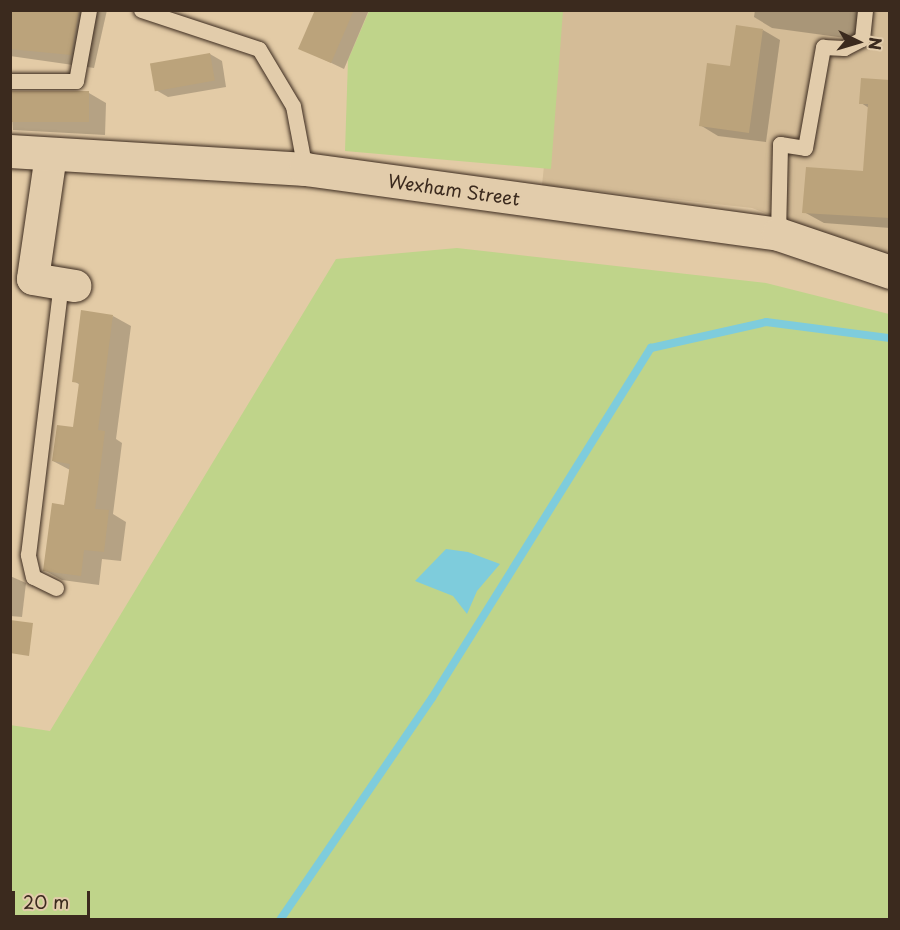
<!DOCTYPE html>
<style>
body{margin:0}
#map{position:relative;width:900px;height:930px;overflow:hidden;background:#e3cba6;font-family:"Playpen Sans",sans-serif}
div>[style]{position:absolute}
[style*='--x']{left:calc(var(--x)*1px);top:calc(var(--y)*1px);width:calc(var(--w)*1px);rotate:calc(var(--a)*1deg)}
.built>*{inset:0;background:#d4bc97}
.green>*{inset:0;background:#bfd48a}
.water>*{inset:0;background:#7eccdc}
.shadow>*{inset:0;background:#0003}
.stream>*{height:8px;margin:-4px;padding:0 4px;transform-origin:4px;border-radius:4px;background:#7eccdc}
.building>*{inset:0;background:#bba37b;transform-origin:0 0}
.roads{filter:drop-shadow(0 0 2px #3b2a1e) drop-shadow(0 0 2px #3b2a1e)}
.lane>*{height:15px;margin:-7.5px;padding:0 7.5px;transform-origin:7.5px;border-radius:7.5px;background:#e2ccab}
.street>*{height:32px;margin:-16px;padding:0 16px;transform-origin:16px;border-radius:16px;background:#e2ccab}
.secondary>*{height:33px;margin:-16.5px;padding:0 16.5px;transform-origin:16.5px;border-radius:16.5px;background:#e2ccab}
span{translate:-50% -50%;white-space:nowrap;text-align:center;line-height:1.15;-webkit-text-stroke:4.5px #e2ccab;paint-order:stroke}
.street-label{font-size:18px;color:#3b2a1e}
.frame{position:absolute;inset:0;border:12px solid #3b2a1e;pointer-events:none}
.north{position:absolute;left:828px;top:12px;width:60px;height:60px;-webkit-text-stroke:4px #e2ccab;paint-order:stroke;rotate:95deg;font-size:16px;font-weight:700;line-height:24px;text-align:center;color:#3b2a1e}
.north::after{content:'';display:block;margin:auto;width:21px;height:27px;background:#3b2a1e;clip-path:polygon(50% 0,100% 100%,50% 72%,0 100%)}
.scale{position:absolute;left:12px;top:891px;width:78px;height:27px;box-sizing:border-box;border:3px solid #3b2a1e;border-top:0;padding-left:8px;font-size:18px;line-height:21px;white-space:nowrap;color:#3b2a1e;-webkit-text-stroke:4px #e2ccab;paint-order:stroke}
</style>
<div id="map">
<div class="built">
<div style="clip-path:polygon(560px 11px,889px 11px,889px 258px,752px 208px,542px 185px)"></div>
</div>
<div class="green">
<div style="clip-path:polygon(369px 11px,563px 11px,551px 169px,345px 151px,348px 60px)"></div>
<div style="clip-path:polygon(457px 248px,766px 283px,889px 314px,889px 919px,11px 919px,10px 725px,50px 731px,336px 259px)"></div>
</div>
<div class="water">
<div style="clip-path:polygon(446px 549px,468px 552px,500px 564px,477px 591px,467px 614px,453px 596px,415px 581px)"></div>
</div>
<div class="shadow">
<div style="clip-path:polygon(10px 10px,107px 10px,94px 68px,10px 56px)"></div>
<div style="clip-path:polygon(316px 10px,369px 10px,344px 69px,300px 48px)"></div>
<div style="clip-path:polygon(755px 10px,863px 10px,860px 40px,772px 28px,754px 17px)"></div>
<div style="clip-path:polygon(763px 30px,780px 40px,766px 142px,718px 136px,700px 125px,732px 67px)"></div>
<div style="clip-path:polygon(210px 54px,222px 61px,226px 87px,168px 97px,156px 90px)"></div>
<div style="clip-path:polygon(890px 82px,890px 228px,824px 223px,804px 212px,865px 172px,869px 108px,861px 103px)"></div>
<div style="clip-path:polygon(10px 92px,89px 93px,106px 103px,105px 135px,13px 130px)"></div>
<div style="clip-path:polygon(113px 316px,131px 326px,116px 439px,122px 443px,113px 514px,126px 522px,121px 561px,102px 559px,99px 585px,62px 580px,44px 570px,66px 506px,70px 470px,53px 461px,74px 429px,80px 385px,74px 381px)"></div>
<div style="clip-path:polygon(10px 576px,26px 583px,22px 617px,10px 616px)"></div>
</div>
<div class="stream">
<div style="--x:280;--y:920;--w:269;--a:-55.6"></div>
<div style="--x:432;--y:698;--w:413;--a:-58"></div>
<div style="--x:651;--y:348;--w:118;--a:-12.7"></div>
<div style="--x:766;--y:322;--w:125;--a:7.4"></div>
</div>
<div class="building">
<div style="clip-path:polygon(10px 10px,79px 10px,71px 55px,10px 49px)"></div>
<div style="clip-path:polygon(315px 10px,354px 10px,331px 63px,298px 49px)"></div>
<div style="clip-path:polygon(736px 25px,763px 29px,749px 133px,699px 126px,707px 63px,730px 66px)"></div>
<div style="left:210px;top:53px;width:28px;height:61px;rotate:80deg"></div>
<div style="clip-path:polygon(861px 78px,890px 80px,890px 218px,802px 213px,806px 167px,863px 171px,868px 104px,859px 104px)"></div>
<div style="left:10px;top:91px;width:79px;height:31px"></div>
<div style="clip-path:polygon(81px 310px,113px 315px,98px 430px,105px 431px,95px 509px,109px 510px,104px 552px,84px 550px,81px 576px,43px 571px,52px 503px,64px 505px,70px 464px,52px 461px,57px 425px,73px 427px,79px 383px,72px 382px)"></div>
<div style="clip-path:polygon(10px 620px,33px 623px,29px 656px,10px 653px)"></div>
</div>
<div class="roads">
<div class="lane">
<div style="--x:141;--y:10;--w:124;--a:18.3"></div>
<div style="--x:259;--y:49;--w:66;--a:59.2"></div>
<div style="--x:293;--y:106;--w:64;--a:79.2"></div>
<div style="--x:10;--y:81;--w:66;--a:0"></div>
<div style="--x:76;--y:81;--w:72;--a:-79.6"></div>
<div style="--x:778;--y:234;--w:90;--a:-88.7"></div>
<div style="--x:780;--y:144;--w:25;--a:9"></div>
<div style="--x:805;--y:148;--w:103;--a:-79.9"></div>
<div style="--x:823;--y:47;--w:21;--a:3"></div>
<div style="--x:844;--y:48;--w:20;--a:-27"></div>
<div style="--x:862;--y:39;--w:29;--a:-84"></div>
<div style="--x:56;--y:588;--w:25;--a:-154"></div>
<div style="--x:33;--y:577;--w:23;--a:-103"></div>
<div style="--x:28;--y:555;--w:274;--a:-83.1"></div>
</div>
<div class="street">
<div style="--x:51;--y:155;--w:125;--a:98.3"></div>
<div style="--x:33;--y:279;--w:43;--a:9.5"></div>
</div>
<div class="secondary">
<div style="--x:10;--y:151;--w:296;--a:3.5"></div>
<div style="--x:305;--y:169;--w:477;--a:7.8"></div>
<div style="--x:778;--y:234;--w:118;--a:18.7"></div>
</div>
</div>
<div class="street-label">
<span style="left:454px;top:190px;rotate:8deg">Wexham Street</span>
</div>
<div class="frame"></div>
<div class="north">N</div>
<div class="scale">20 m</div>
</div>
